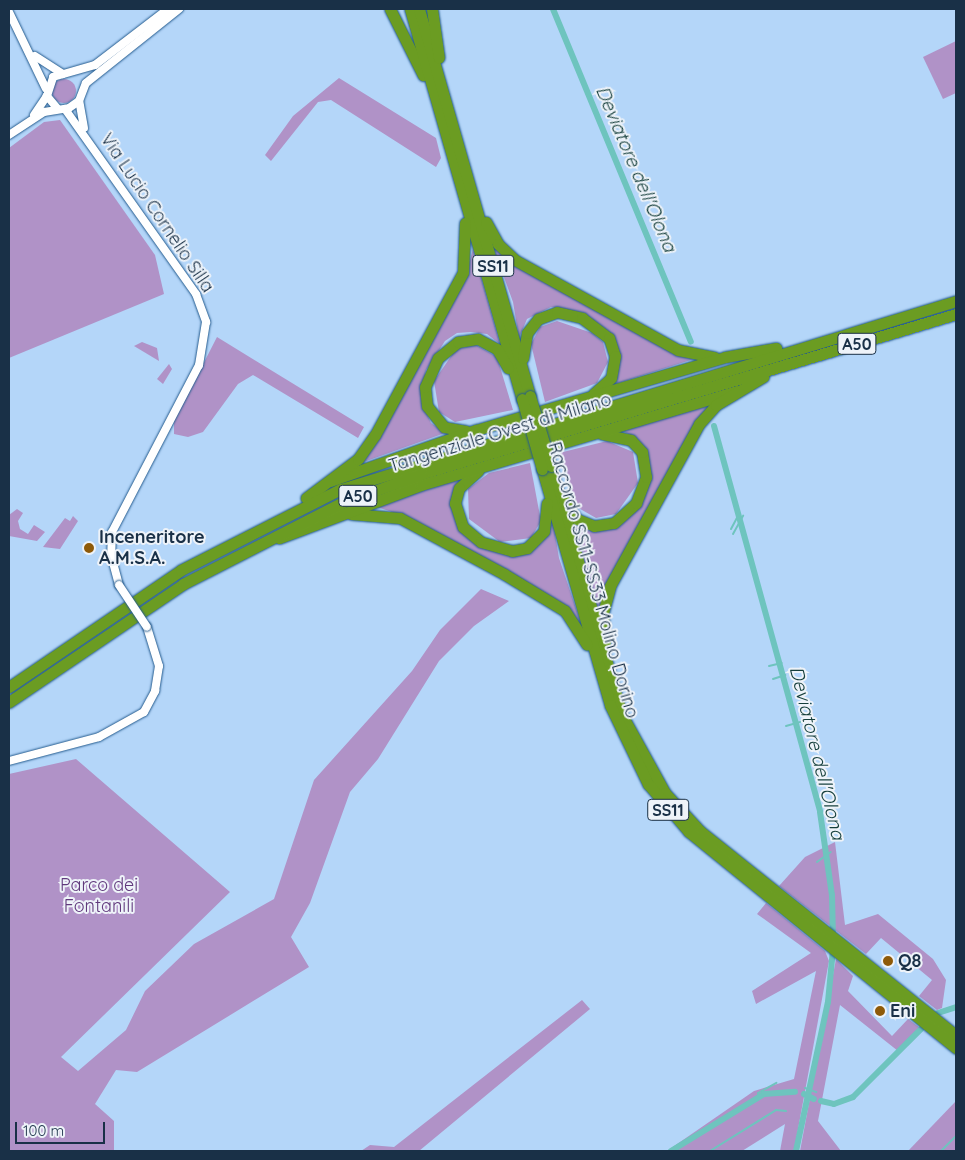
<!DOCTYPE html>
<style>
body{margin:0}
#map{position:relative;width:965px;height:1160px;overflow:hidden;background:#b4d6f9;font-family:Quicksand,sans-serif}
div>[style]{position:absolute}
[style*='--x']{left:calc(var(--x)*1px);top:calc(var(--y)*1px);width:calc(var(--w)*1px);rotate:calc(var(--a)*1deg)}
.green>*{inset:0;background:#b092c7}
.round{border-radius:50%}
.stream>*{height:2px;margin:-1px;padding:0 1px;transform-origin:1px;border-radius:1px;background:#6ec4be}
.canal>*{height:6px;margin:-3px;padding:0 3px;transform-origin:3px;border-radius:3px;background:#6ec4be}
.roads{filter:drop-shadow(0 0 1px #245b8e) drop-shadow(0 0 1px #245b8e)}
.minor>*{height:8px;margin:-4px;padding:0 4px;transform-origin:4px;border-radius:4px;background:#fff}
.highway>*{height:11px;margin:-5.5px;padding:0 5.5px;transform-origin:5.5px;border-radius:5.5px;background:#6b9c22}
.bridges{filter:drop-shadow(0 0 1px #245b8e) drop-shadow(0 0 1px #245b8e)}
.minor-bridge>*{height:8px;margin:-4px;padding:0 4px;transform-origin:4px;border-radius:4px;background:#fff}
.highway-bridge>*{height:11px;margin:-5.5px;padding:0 5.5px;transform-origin:5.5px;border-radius:5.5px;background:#6b9c22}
.dots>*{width:14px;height:14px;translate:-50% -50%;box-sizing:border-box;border:2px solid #eef3f9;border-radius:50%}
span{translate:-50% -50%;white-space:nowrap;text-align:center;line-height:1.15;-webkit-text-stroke:4px #eef3f9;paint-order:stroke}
.shield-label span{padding:1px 4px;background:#eef3f9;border:1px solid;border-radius:4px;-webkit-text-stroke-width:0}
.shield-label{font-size:16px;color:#193047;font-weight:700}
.street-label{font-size:18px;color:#193047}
.poi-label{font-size:18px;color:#193047;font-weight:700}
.left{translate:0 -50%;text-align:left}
.park-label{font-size:18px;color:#60397c}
.water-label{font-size:19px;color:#143e3b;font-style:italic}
.frame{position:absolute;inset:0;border:10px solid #193047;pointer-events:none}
.scale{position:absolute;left:15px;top:1122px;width:90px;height:22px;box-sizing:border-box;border:2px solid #193047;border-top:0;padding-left:6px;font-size:15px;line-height:18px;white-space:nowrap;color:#193047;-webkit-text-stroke:4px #eef3f9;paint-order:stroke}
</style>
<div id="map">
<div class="green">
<div style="clip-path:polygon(956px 41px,956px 93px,943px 99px,923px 57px)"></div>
<div style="clip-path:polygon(339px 78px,436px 138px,441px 158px,436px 167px,331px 100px,318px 102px,271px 161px,265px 155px,293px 116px)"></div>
<div class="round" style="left:52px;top:79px;width:24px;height:24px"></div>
<div style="clip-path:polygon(60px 120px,155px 255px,164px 294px,9px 358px,9px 148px,44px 122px)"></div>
<div style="clip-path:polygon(492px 244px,507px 261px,677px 355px,694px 359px,609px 386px,618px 369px,609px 332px,584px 313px,551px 307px,527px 319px,519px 338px,513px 302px)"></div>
<div style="clip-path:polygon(473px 249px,500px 344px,487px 334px,471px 332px,457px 333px,445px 341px,426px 370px,421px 401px,431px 423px,445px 433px,358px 464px,467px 271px)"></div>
<div style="clip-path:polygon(557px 321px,592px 333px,603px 342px,608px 362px,597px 383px,545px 402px,531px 344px,540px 327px)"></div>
<div style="clip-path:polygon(217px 337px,364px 427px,358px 438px,253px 375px,238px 384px,203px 432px,188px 437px,174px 434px,174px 421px)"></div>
<div style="clip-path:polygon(142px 342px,157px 348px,159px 361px,134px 346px)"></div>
<div style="clip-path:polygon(476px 345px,497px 357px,513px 410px,455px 422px,439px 412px,434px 381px,456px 349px)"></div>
<div style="clip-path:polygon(169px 364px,172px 369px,163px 384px,157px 379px)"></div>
<div style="clip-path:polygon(710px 404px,600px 617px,571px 517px,619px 525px,624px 522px,647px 484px,630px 435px,621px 430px)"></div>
<div style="clip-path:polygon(607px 441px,633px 452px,638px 483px,616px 514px,596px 518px,575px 506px,559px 453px)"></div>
<div style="clip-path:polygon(530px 463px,541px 521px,531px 538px,500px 542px,469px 519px,468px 489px,489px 473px)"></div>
<div style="clip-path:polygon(463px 478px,451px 506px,465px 535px,529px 551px,542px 542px,553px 522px,559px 558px,582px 626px,392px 512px,374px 506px)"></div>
<div style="clip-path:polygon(17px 509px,23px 513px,18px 521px,20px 529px,28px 534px,34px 525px,45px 532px,37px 541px,9px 536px,9px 515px)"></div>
<div style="clip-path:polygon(73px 516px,78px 521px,60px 549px,43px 547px,65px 518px,70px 521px)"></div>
<div style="clip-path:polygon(481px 589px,509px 601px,474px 626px,439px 661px,378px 759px,350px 792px,310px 903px,291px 937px,309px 967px,137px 1072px,116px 1070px,95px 1104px,114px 1121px,114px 1151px,9px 1151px,9px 774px,76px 759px,230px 892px,61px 1057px,78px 1071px,126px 1030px,145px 991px,194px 944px,274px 899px,314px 780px,412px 671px,440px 630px)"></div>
<div style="clip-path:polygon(835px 842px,845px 925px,878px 914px,933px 959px,946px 980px,942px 1008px,937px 1010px,919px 996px,932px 980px,881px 938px,866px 954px,779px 886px,805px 857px)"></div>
<div style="clip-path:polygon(766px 903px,825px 951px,829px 961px,794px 1151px,780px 1151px,785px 1124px,742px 1151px,667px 1151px,754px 1091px,794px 1079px,816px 971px,756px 1004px,752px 991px,811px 953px,757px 914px)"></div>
<div style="clip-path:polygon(836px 959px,853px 976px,848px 991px,892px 1036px,908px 1019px,920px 1028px,898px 1051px,840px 1005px,818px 1121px,841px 1151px,800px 1151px)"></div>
<div style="clip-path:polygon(582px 1000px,590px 1009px,419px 1151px,361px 1151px,370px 1145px,394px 1147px)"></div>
<div style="clip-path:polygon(956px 1101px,956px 1151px,908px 1151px)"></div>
</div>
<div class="stream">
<div style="--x:731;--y:529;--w:17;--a:-62"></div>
<div style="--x:733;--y:534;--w:21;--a:-61"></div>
<div style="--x:769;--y:666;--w:13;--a:-13"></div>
<div style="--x:773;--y:679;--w:13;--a:-18"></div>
<div style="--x:786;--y:726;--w:15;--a:-16"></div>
<div style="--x:817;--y:862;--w:17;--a:-36"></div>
<div style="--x:805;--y:1088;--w:12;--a:20"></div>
<div style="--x:759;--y:1097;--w:4;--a:-104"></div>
<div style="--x:758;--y:1093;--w:21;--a:-29"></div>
<div style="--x:710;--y:1151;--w:78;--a:-31.8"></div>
<div style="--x:776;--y:1110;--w:10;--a:6"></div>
<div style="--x:941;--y:1151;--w:21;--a:-45"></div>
</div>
<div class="canal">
<div style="--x:553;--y:9;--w:360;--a:67.5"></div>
<div style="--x:714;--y:426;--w:400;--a:74.6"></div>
<div style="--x:820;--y:812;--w:84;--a:81.8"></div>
<div style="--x:832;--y:895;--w:44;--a:88.7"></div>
<div style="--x:938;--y:1013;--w:19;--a:-18"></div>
<div style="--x:804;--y:1094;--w:11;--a:27"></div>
<div style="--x:821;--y:1101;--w:13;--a:13"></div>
<div style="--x:834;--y:1104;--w:20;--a:-20"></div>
<div style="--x:853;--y:1097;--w:96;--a:-45"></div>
<div style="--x:671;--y:1151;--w:109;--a:-31.5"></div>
<div style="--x:764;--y:1094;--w:31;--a:-4"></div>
<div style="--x:796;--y:1151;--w:152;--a:-77.9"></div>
<div style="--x:828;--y:1002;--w:53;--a:-84.6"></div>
</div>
<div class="roads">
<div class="minor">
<div style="--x:9;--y:12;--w:85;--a:64.3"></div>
<div style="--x:35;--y:56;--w:33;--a:33"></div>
<div style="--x:57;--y:108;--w:16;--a:-130"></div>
<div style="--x:47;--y:96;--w:20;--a:-72"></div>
<div style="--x:53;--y:77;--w:44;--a:-15.9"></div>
<div style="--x:95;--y:65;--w:92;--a:-37.5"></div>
<div style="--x:65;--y:109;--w:227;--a:54.7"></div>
<div style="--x:196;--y:294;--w:30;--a:70"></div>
<div style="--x:206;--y:322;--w:44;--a:99.2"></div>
<div style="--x:199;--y:365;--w:188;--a:117.5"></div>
<div style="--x:112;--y:532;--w:23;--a:92"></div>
<div style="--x:111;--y:555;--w:31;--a:75"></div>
<div style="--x:34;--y:115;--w:23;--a:-56"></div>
<div style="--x:84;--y:128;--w:27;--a:-100"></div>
<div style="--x:79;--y:101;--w:19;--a:-69"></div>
<div style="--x:86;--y:83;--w:119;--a:-38.5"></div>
<div style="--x:9;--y:135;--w:42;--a:-33.3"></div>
<div style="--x:44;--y:112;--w:25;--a:-9"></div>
<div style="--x:69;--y:108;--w:12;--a:-35"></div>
<div style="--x:9;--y:761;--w:93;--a:-14.9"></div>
<div style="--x:99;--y:737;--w:51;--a:-29.1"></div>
<div style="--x:144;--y:712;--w:24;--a:-62"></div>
<div style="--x:155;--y:691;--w:25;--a:-81"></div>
<div style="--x:159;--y:666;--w:41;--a:-107.1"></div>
</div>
<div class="highway">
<div style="--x:390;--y:9;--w:74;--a:63.4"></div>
<div style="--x:410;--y:9;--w:406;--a:74"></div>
<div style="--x:419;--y:9;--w:403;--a:74"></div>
<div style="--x:432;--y:9;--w:49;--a:81.9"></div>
<div style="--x:486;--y:222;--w:25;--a:61"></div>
<div style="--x:498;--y:244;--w:23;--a:43"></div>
<div style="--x:515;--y:260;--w:186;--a:28.9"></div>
<div style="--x:678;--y:350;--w:37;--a:11"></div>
<div style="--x:523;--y:358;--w:25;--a:-81"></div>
<div style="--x:527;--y:333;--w:18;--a:-52"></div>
<div style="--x:538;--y:319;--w:20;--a:-20"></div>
<div style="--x:557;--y:312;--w:26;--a:13"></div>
<div style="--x:582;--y:318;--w:34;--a:37"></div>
<div style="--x:609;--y:338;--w:19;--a:72"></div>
<div style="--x:615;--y:356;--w:22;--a:100"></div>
<div style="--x:611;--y:378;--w:24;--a:138"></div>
<div style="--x:466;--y:431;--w:22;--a:-170"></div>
<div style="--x:444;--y:427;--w:27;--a:-129"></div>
<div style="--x:427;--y:406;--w:19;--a:-96"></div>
<div style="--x:425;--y:387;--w:32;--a:-66"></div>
<div style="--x:438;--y:358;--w:26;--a:-39"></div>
<div style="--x:458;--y:342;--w:20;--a:-9"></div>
<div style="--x:478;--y:339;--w:21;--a:28"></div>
<div style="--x:497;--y:349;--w:22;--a:60"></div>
<div style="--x:551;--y:466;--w:259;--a:74.1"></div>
<div style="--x:622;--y:715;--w:89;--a:61.1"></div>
<div style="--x:665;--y:793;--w:52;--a:47.4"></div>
<div style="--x:700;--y:831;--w:327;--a:38.6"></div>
<div style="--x:542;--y:469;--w:246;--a:73.9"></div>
<div style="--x:610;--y:705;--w:88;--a:64.3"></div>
<div style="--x:648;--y:784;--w:63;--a:49.5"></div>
<div style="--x:689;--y:832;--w:343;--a:39"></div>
<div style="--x:478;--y:471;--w:25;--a:138"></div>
<div style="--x:459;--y:488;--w:16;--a:105"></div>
<div style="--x:455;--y:503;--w:25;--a:72"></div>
<div style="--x:463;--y:527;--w:23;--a:40"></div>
<div style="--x:481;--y:542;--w:32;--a:16"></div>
<div style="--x:512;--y:551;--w:15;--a:-11"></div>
<div style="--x:527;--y:548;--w:24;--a:-45"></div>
<div style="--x:544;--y:531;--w:28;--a:-84"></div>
<div style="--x:330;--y:481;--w:155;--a:-19.3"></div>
<div style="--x:476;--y:430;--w:259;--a:-16.3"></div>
<div style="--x:725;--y:357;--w:52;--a:-10"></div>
<div style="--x:306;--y:498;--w:65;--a:-36.9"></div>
<div style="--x:358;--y:459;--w:29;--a:-55"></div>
<div style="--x:375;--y:435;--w:185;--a:-61.6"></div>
<div style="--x:463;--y:272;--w:49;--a:-87.7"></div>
<div style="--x:564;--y:500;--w:23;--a:56"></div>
<div style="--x:577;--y:519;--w:18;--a:22"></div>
<div style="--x:594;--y:526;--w:20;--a:-9"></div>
<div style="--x:614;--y:523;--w:30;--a:-42"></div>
<div style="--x:636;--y:503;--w:28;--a:-69"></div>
<div style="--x:646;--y:477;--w:25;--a:-99"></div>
<div style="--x:642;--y:452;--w:16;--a:-133"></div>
<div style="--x:631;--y:440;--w:30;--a:-168"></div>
<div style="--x:351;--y:514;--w:49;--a:4.7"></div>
<div style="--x:400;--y:518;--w:118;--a:28.3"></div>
<div style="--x:504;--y:574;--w:71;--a:31.2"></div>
<div style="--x:565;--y:611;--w:40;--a:57.1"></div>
<div style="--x:279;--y:538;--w:152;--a:-20.5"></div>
<div style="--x:421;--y:485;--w:330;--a:-16.6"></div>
<div style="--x:605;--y:642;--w:29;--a:-94"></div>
<div style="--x:603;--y:613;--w:28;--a:-75"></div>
<div style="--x:610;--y:586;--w:185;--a:-61.2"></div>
<div style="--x:699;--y:424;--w:25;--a:-48"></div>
<div style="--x:716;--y:405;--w:55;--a:-30.8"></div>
<div style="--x:9;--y:687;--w:208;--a:-34.2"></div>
<div style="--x:181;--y:570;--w:179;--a:-26.9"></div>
<div style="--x:341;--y:489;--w:643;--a:-17"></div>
<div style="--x:9;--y:702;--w:210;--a:-34.1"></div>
<div style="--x:183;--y:584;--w:180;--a:-27.1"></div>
<div style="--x:343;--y:502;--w:92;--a:-19.6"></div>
<div style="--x:430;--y:471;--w:549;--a:-16.62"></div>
</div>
</div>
<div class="bridges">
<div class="minor-bridge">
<div style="--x:119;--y:585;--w:50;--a:56.3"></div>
</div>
<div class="highway-bridge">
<div style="--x:530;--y:396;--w:73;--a:73.3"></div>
<div style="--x:522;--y:399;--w:73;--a:74.1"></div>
</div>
</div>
<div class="dots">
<div style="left:89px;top:548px;background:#8e5a09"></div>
<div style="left:888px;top:961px;background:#8e5a09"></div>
<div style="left:880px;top:1011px;background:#8e5a09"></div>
</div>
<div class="shield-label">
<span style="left:493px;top:266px">SS11</span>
<span style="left:857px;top:344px">A50</span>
<span style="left:358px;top:496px">A50</span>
<span style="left:668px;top:810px">SS11</span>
</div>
<div class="street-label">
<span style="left:157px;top:213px;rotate:56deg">Via Lucio Cornelio Silla</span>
<span style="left:500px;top:433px;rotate:-17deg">Tangenziale Ovest di Milano</span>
<span style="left:593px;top:580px;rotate:74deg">Raccordo SS11-SS33 Molino Dorino</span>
</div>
<div class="poi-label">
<span class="left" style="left:99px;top:548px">Inceneritore<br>A.M.S.A.</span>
<span class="left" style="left:898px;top:961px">Q8</span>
<span class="left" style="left:890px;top:1011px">Eni</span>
</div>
<div class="park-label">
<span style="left:99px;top:896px">Parco dei<br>Fontanili</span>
</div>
<div class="water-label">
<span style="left:636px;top:169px;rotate:67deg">Deviatore dell'Olona</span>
<span style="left:817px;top:753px;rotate:76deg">Deviatore dell'Olona</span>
</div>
<div class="frame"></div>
<div class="scale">100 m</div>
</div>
